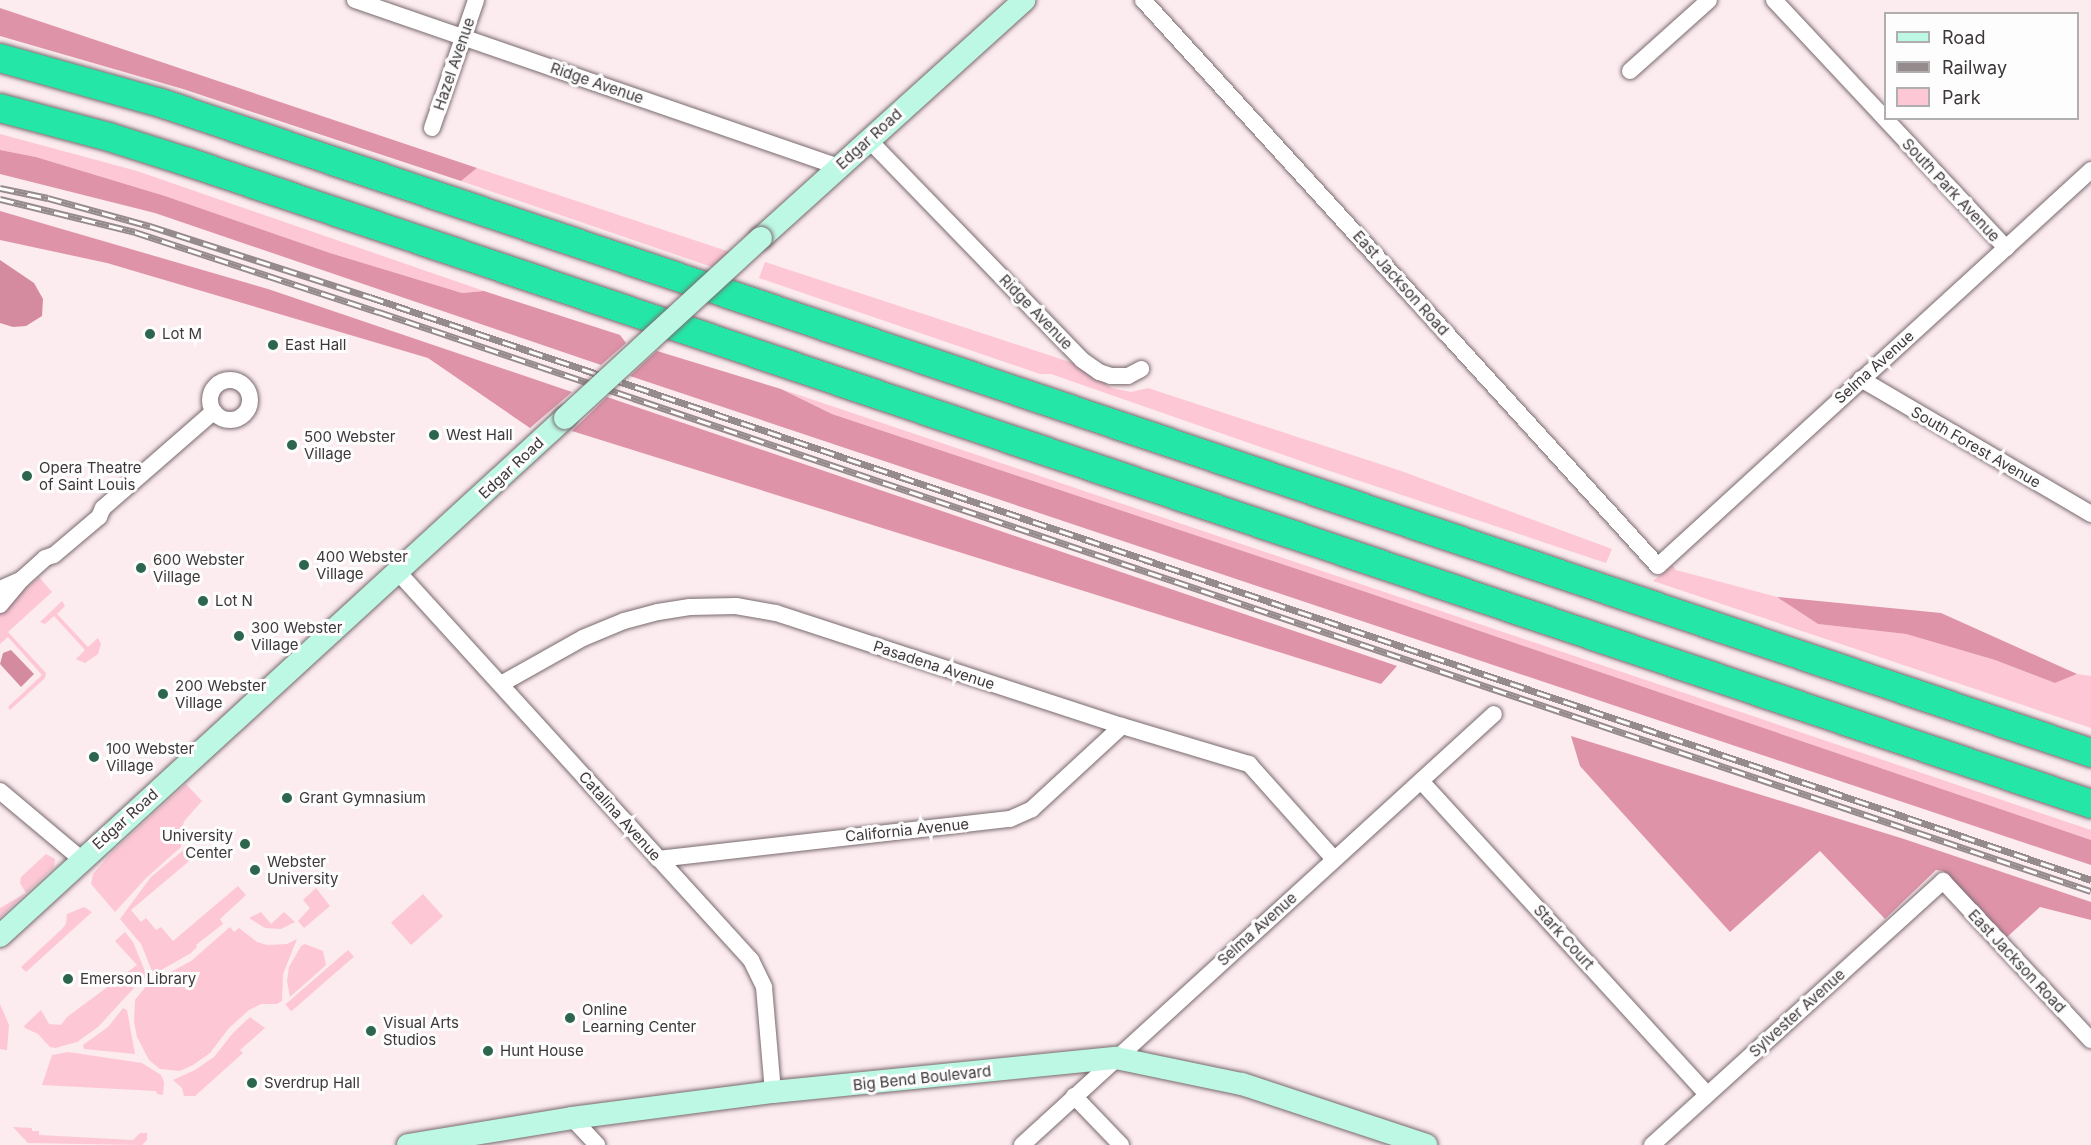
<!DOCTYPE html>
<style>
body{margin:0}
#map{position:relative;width:2091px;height:1145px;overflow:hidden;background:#fcebef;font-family:Inter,sans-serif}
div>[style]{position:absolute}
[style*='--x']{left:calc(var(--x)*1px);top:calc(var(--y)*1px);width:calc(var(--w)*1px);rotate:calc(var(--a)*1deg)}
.green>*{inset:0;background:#fdc7d6;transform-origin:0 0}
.forest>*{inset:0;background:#de93a9}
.water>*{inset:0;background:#d48a9f}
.roads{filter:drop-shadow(0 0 2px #786a6e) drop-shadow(0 0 2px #786a6e)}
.street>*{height:16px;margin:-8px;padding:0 8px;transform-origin:8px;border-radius:8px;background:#fff}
.street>.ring{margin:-8px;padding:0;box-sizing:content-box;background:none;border:16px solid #fff;border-radius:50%}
.secondary>*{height:22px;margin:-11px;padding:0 11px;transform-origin:11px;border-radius:11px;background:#bdf8e5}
.highway>*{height:28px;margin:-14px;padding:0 14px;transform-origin:14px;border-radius:14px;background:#24e7a7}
.rail>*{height:7px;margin-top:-3.5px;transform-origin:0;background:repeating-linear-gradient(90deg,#fdfdfd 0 14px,#958a8c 0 28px);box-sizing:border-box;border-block:2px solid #958a8c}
.bridges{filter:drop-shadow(0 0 2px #786a6e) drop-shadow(0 0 2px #786a6e)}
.secondary-bridge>*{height:22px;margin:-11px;padding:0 11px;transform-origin:11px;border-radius:11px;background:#bdf8e5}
.dots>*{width:16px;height:16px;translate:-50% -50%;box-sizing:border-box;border:3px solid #fdfdfd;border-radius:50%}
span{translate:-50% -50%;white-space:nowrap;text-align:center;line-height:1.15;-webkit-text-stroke:6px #fdfdfd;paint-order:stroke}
.street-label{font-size:15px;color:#3e3839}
.poi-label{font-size:15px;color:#3e3839}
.left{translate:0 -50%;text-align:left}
.right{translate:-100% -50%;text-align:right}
.legend{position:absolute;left:1884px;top:12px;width:195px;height:108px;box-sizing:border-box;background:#fdfdfd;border:2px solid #b1aeaf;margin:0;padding:8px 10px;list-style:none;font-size:18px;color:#3e3839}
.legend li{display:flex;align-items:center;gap:12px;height:30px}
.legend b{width:30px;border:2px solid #b1aeaf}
</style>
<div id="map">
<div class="green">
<div style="clip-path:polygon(0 134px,137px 171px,484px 291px,462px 293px,330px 253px,165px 196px,36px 157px,0 150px)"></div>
<div style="clip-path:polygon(477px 168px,730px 252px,712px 267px,461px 181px)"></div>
<div style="clip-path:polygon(765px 262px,1082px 366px,1112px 388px,1131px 392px,1148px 388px,1404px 472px,1612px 549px,1606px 563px,1324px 469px,1051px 374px,1040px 374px,759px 278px)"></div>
<div style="clip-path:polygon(781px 389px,2091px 830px,2091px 840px,1366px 592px,832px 414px)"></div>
<div style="clip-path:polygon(1672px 565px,1676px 570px,1777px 597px,1818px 624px,1906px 634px,1995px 660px,2055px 683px,2077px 674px,2091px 676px,2091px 728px,1653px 581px)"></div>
<div style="clip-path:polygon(39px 577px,52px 592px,8px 632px,46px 673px,45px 678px,10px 710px,8px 707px,42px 675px,8px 637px,0 644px,0 611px)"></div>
<div style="clip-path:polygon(62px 601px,65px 606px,57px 614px,88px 647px,98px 638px,101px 644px,98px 654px,85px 663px,76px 659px,85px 650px,54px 616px,45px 624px,40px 622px)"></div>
<div style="clip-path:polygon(186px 784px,202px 801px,185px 820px,180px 831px,181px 847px,146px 878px,115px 912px,91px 884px,93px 874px,113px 851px)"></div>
<div style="clip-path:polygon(186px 848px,194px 857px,131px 910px,141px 922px,146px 918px,156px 930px,161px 927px,173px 941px,238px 886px,246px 895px,220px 919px,223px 924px,196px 945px,197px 947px,191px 953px,156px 973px,152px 971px,141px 944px,120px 919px,151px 877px)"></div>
<div style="clip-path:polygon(46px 854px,55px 859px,54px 867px,26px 893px,0 917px,0 908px,26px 893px,20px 883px,21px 877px)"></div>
<div style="clip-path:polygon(316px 888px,330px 906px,304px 928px,298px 921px,310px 908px,303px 900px)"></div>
<div style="left:423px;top:894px;width:30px;height:43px;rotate:48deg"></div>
<div style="clip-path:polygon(84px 907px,92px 912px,26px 972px,21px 967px,62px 929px,66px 924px,67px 914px)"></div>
<div style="clip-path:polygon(261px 912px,271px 924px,284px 912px,295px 922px,281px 929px,265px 928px,249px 918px)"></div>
<div style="clip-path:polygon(230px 927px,234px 932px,239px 928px,257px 942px,267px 945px,287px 944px,297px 939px,283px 974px,282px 1001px,277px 1004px,261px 1004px,249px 1010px,229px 1028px,210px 1053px,193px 1065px,180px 1071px,160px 1069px,149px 1060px,137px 1037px,134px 1022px,135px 1000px,147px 985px,191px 961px)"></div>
<div style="clip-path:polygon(125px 932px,133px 942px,147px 976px,138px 984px,136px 982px,132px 985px,134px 988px,98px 1027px,77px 1042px,55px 1048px,50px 1047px,38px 1034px,25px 1028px,24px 1026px,41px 1010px,49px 1024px,61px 1025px,67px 1017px,137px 965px,115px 941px)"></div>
<div style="clip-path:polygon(305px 944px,323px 951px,326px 965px,290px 997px,287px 981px,289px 967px,301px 946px)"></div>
<div style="left:348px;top:950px;width:9px;height:83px;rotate:49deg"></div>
<div style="clip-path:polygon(0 1004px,9px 1025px,7px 1050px,0 1049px)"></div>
<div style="clip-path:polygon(123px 1008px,127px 1010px,135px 1054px,84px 1049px,83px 1045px,108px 1027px)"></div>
<div style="clip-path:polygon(250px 1017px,265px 1028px,240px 1050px,243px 1053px,195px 1096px,184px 1096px,182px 1088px,173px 1080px,195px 1070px,214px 1057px,233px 1033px)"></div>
<div style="clip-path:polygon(68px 1052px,142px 1063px,161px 1075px,164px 1082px,163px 1095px,157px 1094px,156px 1091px,42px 1085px,52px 1055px)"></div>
<div style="clip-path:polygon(13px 1127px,32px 1128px,32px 1131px,39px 1131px,39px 1135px,133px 1140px,140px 1133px,147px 1133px,147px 1140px,142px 1145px,28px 1143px)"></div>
</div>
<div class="forest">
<div style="clip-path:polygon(0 8px,477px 168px,461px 181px,183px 89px,0 36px)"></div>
<div style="clip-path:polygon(0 150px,36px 157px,165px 196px,330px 253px,462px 293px,484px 291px,620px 335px,626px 343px,601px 365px,155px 213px,0 174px)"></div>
<div style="clip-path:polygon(0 211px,268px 289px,572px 392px,530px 428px,428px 358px,107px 263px,0 240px)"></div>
<div style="clip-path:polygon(657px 351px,781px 389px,832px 414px,1366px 592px,2091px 840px,2091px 865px,630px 376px)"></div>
<div style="clip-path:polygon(607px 397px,1397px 666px,1381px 684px,572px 431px)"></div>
<div style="clip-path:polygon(1777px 597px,1941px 613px,2077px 674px,2055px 683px,1995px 660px,1906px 634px,1818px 624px)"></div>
<div style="clip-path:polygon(1571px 736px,1904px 839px,2091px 902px,2091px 920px,2040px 907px,2007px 937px,1943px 871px,1936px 870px,1885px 919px,1820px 851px,1730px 932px,1580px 766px)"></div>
</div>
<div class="water">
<div style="clip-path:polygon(0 260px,34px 283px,43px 299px,42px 316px,26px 326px,13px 327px,0 323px)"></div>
<div style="clip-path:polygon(11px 650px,34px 674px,21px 687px,0 664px,3px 653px)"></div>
</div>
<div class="roads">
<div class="street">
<div style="--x:355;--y:0;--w:512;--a:19.04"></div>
<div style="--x:1143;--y:0;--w:765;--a:47.7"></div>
<div style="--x:1658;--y:566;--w:587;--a:-42.44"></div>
<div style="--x:1774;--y:0;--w:340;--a:46.9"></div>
<div style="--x:1630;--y:71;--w:106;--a:-41.9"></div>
<div style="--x:432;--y:128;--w:135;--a:-71"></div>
<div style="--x:869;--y:140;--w:306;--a:45.9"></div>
<div style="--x:1082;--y:360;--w:21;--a:35"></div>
<div style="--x:1099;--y:372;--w:13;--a:18"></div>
<div style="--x:1111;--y:376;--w:17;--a:0"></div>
<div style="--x:1128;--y:376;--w:15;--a:-28"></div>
<div style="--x:1861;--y:379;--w:267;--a:30.4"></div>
<div class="ring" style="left:210px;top:380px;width:24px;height:24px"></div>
<div style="--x:398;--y:572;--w:525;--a:47.7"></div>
<div style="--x:751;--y:960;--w:30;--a:64"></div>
<div style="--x:764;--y:987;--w:105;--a:85.1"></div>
<div style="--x:0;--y:589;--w:24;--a:-24"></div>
<div style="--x:0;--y:605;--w:34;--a:-50"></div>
<div style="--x:22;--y:579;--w:31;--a:-42"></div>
<div style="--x:45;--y:558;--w:9;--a:-18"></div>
<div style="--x:54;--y:555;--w:59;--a:-40.2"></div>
<div style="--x:99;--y:517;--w:10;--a:-66"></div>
<div style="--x:103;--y:508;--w:147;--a:-41.1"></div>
<div style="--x:501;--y:684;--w:94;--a:-29.3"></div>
<div style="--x:583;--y:638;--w:44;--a:-22.5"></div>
<div style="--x:624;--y:621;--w:35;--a:-15"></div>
<div style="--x:658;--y:612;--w:32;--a:-9"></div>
<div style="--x:690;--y:607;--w:46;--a:-1.2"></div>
<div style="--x:736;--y:606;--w:41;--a:9.9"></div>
<div style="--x:776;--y:613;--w:364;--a:18.1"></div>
<div style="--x:1122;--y:726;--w:133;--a:16.7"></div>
<div style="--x:1249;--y:764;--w:127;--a:48.2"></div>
<div style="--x:1421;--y:781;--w:424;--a:47.6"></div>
<div style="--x:0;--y:791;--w:106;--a:40"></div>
<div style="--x:658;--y:859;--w:354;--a:-6.5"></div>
<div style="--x:1010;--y:819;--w:24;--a:-24"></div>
<div style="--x:1032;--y:809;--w:122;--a:-42.7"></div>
<div style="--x:1074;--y:1096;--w:68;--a:46.2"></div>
<div style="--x:572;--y:1118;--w:37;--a:47"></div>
<div style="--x:1022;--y:1145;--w:639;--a:-42.4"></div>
<div style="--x:1652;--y:1145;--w:393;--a:-42.2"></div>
<div style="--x:1943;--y:881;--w:217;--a:47.1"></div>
</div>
<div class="secondary">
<div style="--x:761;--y:238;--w:355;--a:-42.1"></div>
<div style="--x:0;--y:936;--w:767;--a:-42.52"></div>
<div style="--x:408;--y:1145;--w:166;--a:-9.3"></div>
<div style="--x:572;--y:1118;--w:203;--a:-7.4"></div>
<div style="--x:773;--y:1092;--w:345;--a:-5.7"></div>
<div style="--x:1116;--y:1058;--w:129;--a:11.7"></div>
<div style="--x:1242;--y:1084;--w:194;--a:18.3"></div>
</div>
<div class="highway">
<div style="--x:0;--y:58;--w:167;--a:15.6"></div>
<div style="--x:161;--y:103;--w:2037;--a:18.61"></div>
<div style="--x:0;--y:108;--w:113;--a:14.9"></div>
<div style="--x:109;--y:137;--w:83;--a:17.6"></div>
<div style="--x:188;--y:162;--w:2008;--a:18.64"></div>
</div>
</div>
<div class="rail">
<div style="--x:0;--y:188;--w:49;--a:11.8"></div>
<div style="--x:48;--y:198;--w:106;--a:15.4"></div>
<div style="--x:150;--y:226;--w:231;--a:17.9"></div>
<div style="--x:370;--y:297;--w:1817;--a:18.71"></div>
<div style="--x:0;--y:199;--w:139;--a:13.7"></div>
<div style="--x:135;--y:232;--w:257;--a:18.2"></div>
<div style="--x:379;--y:312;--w:1807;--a:18.69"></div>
</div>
<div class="bridges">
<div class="secondary-bridge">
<div style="--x:565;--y:418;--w:266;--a:-42.6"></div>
</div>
</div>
<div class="dots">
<div style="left:150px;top:334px;background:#2d664e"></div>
<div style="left:273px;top:345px;background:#2d664e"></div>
<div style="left:434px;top:435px;background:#2d664e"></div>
<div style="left:292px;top:445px;background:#2d664e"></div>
<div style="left:27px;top:476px;background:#2d664e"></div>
<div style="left:304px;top:565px;background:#2d664e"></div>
<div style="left:141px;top:568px;background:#2d664e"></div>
<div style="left:203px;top:601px;background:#2d664e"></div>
<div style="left:239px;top:636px;background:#2d664e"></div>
<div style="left:163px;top:694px;background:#2d664e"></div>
<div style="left:94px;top:757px;background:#2d664e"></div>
<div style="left:287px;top:798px;background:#2d664e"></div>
<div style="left:245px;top:844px;background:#2d664e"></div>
<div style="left:255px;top:870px;background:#2d664e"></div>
<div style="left:68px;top:979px;background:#2d664e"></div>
<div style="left:570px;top:1018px;background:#2d664e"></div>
<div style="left:371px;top:1031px;background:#2d664e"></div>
<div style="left:488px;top:1051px;background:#2d664e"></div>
<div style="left:252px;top:1083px;background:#2d664e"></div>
</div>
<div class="street-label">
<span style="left:454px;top:64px;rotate:-71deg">Hazel Avenue</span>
<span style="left:597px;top:83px;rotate:19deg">Ridge Avenue</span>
<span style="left:869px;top:139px;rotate:-42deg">Edgar Road</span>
<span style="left:1951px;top:190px;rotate:47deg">South Park Avenue</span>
<span style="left:1401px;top:283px;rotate:48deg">East Jackson Road</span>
<span style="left:1036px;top:312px;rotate:46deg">Ridge Avenue</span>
<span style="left:1874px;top:367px;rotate:-42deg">Selma Avenue</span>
<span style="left:1976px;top:447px;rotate:30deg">South Forest Avenue</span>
<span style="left:511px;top:468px;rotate:-43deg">Edgar Road</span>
<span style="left:934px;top:665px;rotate:18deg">Pasadena Avenue</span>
<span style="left:620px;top:816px;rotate:48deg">Catalina Avenue</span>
<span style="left:125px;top:819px;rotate:-42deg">Edgar Road</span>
<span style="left:907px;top:830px;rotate:-6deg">California Avenue</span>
<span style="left:1257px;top:929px;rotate:-42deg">Selma Avenue</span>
<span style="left:1564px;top:937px;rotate:48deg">Stark Court</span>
<span style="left:2017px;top:961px;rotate:47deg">East Jackson Road</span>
<span style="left:1797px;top:1013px;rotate:-42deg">Sylvester Avenue</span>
<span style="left:922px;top:1078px;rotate:-6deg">Big Bend Boulevard</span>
</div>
<div class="poi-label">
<span class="left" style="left:162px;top:334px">Lot M</span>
<span class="left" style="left:285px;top:345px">East Hall</span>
<span class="left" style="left:446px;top:435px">West Hall</span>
<span class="left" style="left:304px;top:445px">500 Webster<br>Village</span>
<span class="left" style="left:39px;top:476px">Opera Theatre<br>of Saint Louis</span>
<span class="left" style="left:316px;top:565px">400 Webster<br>Village</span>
<span class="left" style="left:153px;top:568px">600 Webster<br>Village</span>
<span class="left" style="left:215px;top:601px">Lot N</span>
<span class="left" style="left:251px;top:636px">300 Webster<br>Village</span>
<span class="left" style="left:175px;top:694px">200 Webster<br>Village</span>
<span class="left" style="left:106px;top:757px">100 Webster<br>Village</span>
<span class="left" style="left:299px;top:798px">Grant Gymnasium</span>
<span class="right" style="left:233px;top:844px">University<br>Center</span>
<span class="left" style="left:267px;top:870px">Webster<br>University</span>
<span class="left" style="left:80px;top:979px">Emerson Library</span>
<span class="left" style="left:582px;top:1018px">Online<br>Learning Center</span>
<span class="left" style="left:383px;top:1031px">Visual Arts<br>Studios</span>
<span class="left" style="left:500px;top:1051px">Hunt House</span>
<span class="left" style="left:264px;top:1083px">Sverdrup Hall</span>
</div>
<ul class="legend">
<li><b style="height:8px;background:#bdf8e5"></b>Road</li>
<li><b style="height:8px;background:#958a8c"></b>Railway</li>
<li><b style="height:16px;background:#fdc7d6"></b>Park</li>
</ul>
</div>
